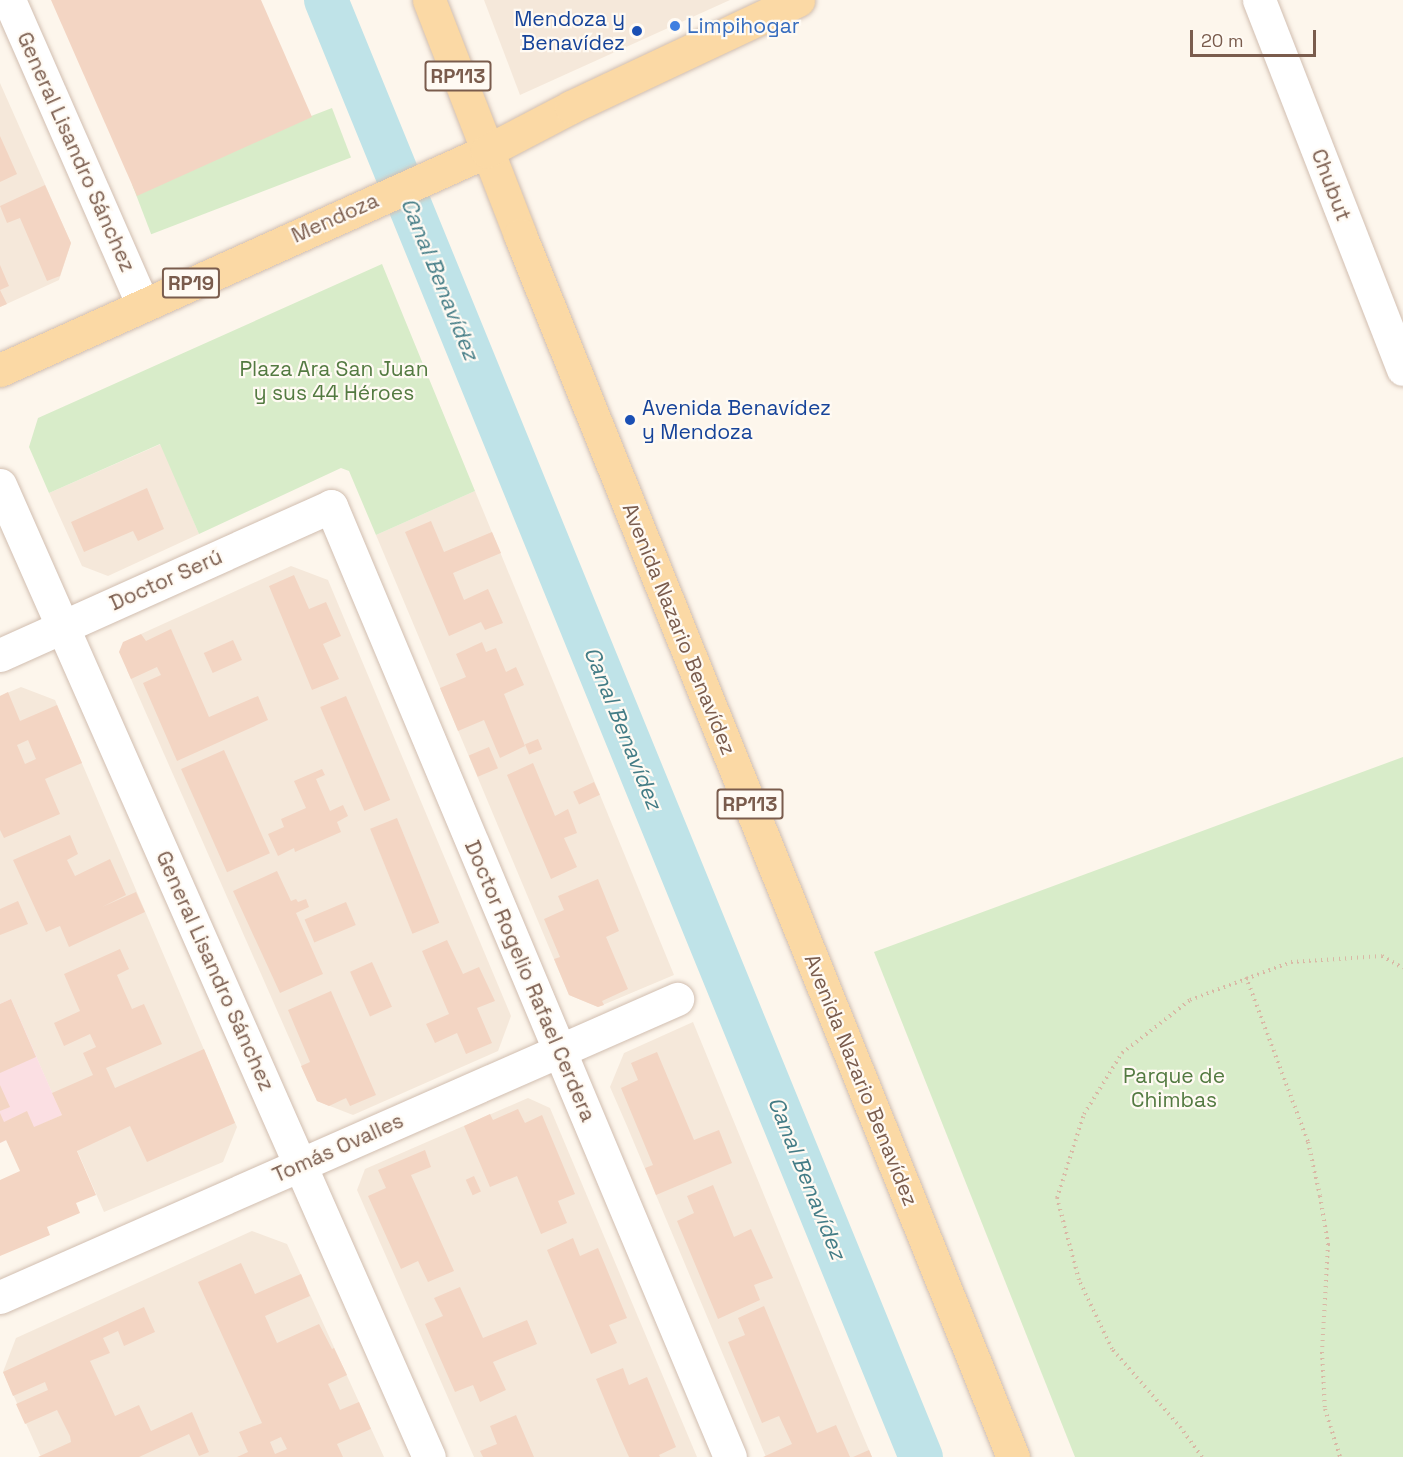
<!DOCTYPE html>
<meta charset="utf-8">
<style>
body{margin:0}
#map{position:relative;width:1403px;height:1457px;overflow:hidden;background:#fdf6ec;font-family:"Space Grotesk",sans-serif}
div>[style]{position:absolute}
[style*='--x']{left:calc(var(--x)*1px);top:calc(var(--y)*1px);width:calc(var(--w)*1px);rotate:calc(var(--a)*1deg)}
.residential>*{inset:0;background:#f5e8da}
.medical>*{inset:0;background:#fbdfe3}
.green>*{inset:0;background:#d8ecc9;transform-origin:0 0}
.canal>*{height:44px;margin:-22px;padding:0 22px;transform-origin:22px;border-radius:22px;background:#bfe3e8}
.building>*{inset:0;background:#f3d5c3;transform-origin:0 0}
.path>*{height:4px;margin-top:-2px;transform-origin:0;background:repeating-linear-gradient(90deg,#d9b8a5 0 1.5px,transparent 0 6px)}
.roads{filter:drop-shadow(0 0 2px #d1beb0) drop-shadow(0 0 2px #d1beb0)}
.street>*{height:33px;margin:-16.5px;padding:0 16.5px;transform-origin:16.5px;border-radius:16.5px;background:#fff}
.primary>*{height:33px;margin:-16.5px;padding:0 16.5px;transform-origin:16.5px;border-radius:16.5px;background:#fbd9a5}
.dots>*{width:16px;height:16px;translate:-50% -50%;box-sizing:border-box;border:3px solid #fffaf3;border-radius:50%}
span{translate:-50% -50%;white-space:nowrap;text-align:center;line-height:1.15;-webkit-text-stroke:4.5px #fffaf3;paint-order:stroke}
.shield-label span{padding:2px 4px;background:#fffaf3;border:2px solid;border-radius:4px;-webkit-text-stroke-width:0}
.shield-label{font-size:20px;color:#7a5c4d;font-weight:700}
.transit-label{font-size:21px;color:#164399}
.right{translate:-100% -50%;text-align:right}
.left{translate:0 -50%;text-align:left}
.shop-label{font-size:21px;color:#366cbe}
.street-label{font-size:21px;color:#7a5c4d}
.park-label{font-size:21px;color:#537a41}
.water-label{font-size:22px;color:#437c86;font-style:italic}
.scale{position:absolute;left:1190px;top:30px;width:126px;height:27px;box-sizing:border-box;border:3px solid #7a5c4d;border-top:0;padding-left:8px;font-size:18px;line-height:21px;white-space:nowrap;color:#7a5c4d;-webkit-text-stroke:4px #fffaf3;paint-order:stroke}
</style>
<div id="map">
<div class="residential">
<div style="clip-path:polygon(484px 0,730px 0,520px 95px)"></div>
<div style="clip-path:polygon(0 83px,71px 243px,59px 280px,0 307px)"></div>
<div style="clip-path:polygon(161px 444px,199px 534px,108px 576px,82px 566px,49px 493px)"></div>
<div style="clip-path:polygon(475px 491px,674px 975px,598px 1007px,569px 995px,376px 535px)"></div>
<div style="clip-path:polygon(291px 566px,328px 580px,511px 1016px,498px 1051px,353px 1115px,317px 1101px,127px 670px,141px 634px)"></div>
<div style="clip-path:polygon(21px 687px,55px 700px,237px 1127px,223px 1162px,104px 1212px,11px 999px,0 1004px,0 696px)"></div>
<div style="clip-path:polygon(693px 1022px,855px 1417px,872px 1457px,766px 1457px,627px 1126px,610px 1087px,624px 1053px)"></div>
<div style="clip-path:polygon(528px 1098px,550px 1108px,697px 1457px,474px 1457px,357px 1190px,365px 1169px)"></div>
<div style="clip-path:polygon(252px 1231px,287px 1244px,384px 1457px,41px 1457px,3px 1372px,16px 1338px)"></div>
</div>
<div class="medical">
<div style="clip-path:polygon(11px 999px,62px 1115px,0 1143px,0 1004px)"></div>
</div>
<div class="green">
<div style="left:332px;top:108px;width:53px;height:214px;rotate:69deg"></div>
<div style="clip-path:polygon(382px 264px,475px 491px,376px 535px,349px 471px,341px 468px,199px 534px,160px 444px,49px 493px,29px 447px,38px 418px)"></div>
<div style="clip-path:polygon(1403px 757px,1403px 1457px,1075px 1457px,874px 952px)"></div>
</div>
<div class="canal">
<div style="--x:326;--y:0;--w:1574;--a:67.79"></div>
</div>
<div class="building">
<div style="clip-path:polygon(51px 0,261px 0,312px 117px,137px 196px)"></div>
<div style="clip-path:polygon(0 136px,17px 174px,0 182px)"></div>
<div style="clip-path:polygon(45px 185px,71px 243px,60px 276px,47px 281px,20px 218px,7px 223px,0 206px)"></div>
<div style="clip-path:polygon(0 265px,9px 286px,0 290px,7px 304px,0 307px)"></div>
<div style="clip-path:polygon(147px 488px,164px 529px,138px 541px,133px 531px,84px 552px,71px 522px)"></div>
<div style="clip-path:polygon(431px 521px,444px 552px,492px 532px,501px 553px,453px 573px,464px 600px,488px 589px,503px 623px,485px 630px,481px 622px,449px 636px,405px 532px)"></div>
<div style="clip-path:polygon(294px 575px,309px 609px,326px 602px,341px 636px,323px 644px,339px 679px,312px 690px,269px 586px)"></div>
<div style="clip-path:polygon(171px 629px,209px 717px,258px 696px,268px 720px,177px 761px,143px 683px,161px 675px,157px 667px,131px 679px,119px 652px,123px 642px,141px 634px,146px 641px)"></div>
<div style="left:233px;top:640px;width:22px;height:32px;rotate:66deg"></div>
<div style="clip-path:polygon(482px 642px,486px 652px,496px 648px,506px 672px,516px 667px,524px 685px,504px 694px,525px 746px,500px 758px,484px 720px,458px 731px,440px 688px,466px 677px,456px 654px)"></div>
<div style="clip-path:polygon(evenodd,8px 692px,20px 721px,57px 705px,82px 763px,45px 779px,60px 814px,4px 838px,0 830px,0 696px,8px 692px,28px 740px,36px 759px,25px 764px,17px 745px,28px 740px)"></div>
<div style="left:346px;top:696px;width:113px;height:28px;rotate:67deg"></div>
<div style="left:538px;top:739px;width:11px;height:14px;rotate:68deg"></div>
<div style="left:489px;top:747px;width:23px;height:22px;rotate:67deg"></div>
<div style="left:224px;top:750px;width:113px;height:47px;rotate:66deg"></div>
<div style="clip-path:polygon(533px 763px,555px 816px,568px 809px,577px 833px,564px 838px,577px 867px,551px 879px,507px 775px)"></div>
<div style="clip-path:polygon(322px 769px,325px 775px,316px 779px,330px 811px,343px 805px,348px 816px,337px 822px,341px 832px,295px 852px,294px 848px,278px 856px,268px 834px,284px 827px,281px 819px,306px 808px,294px 781px)"></div>
<div style="left:594px;top:782px;width:14px;height:23px;rotate:65deg"></div>
<div style="left:397px;top:818px;width:113px;height:29px;rotate:68deg"></div>
<div style="clip-path:polygon(70px 835px,78px 854px,67px 860px,75px 876px,110px 859px,126px 895px,102px 907px,136px 892px,145px 912px,69px 947px,60px 926px,46px 932px,13px 860px)"></div>
<div style="clip-path:polygon(277px 871px,291px 901px,296px 899px,298px 902px,306px 899px,309px 907px,296px 913px,323px 974px,280px 993px,233px 891px)"></div>
<div style="clip-path:polygon(598px 879px,619px 931px,606px 937px,628px 989px,602px 1001px,604px 1005px,598px 1007px,569px 995px,554px 959px,560px 957px,544px 919px,564px 910px,558px 896px)"></div>
<div style="clip-path:polygon(18px 901px,28px 924px,0 935px,0 909px)"></div>
<div style="left:346px;top:902px;width:25px;height:45px;rotate:67deg"></div>
<div style="clip-path:polygon(447px 940px,463px 974px,479px 967px,495px 1001px,477px 1008px,492px 1043px,466px 1054px,457px 1033px,435px 1043px,426px 1024px,449px 1014px,422px 951px)"></div>
<div style="clip-path:polygon(120px 949px,129px 969px,117px 975px,132px 1009px,144px 1004px,162px 1044px,106px 1068px,115px 1088px,204px 1049px,235px 1123px,147px 1162px,130px 1126px,77px 1151px,96px 1195px,76px 1203px,80px 1213px,47px 1227px,50px 1235px,0 1256px,0 1180px,20px 1171px,6px 1140px,0 1143px,0 1113px,4px 1122px,27px 1111px,34px 1127px,62px 1115px,52px 1093px,93px 1075px,83px 1053px,96px 1047px,90px 1034px,64px 1046px,54px 1023px,80px 1011px,64px 974px)"></div>
<div style="left:372px;top:962px;width:49px;height:24px;rotate:66deg"></div>
<div style="clip-path:polygon(331px 991px,376px 1095px,350px 1106px,346px 1098px,329px 1106px,317px 1101px,301px 1066px,310px 1062px,288px 1010px)"></div>
<div style="clip-path:polygon(11px 999px,36px 1057px,0 1073px,0 1004px)"></div>
<div style="clip-path:polygon(657px 1052px,694px 1140px,719px 1130px,732px 1163px,656px 1195px,645px 1168px,653px 1165px,621px 1088px,638px 1080px,631px 1063px)"></div>
<div style="clip-path:polygon(0 1085px,10px 1107px,0 1111px)"></div>
<div style="clip-path:polygon(518px 1109px,525px 1123px,542px 1115px,575px 1194px,558px 1201px,567px 1223px,541px 1234px,517px 1176px,490px 1187px,464px 1126px,490px 1114px,493px 1120px)"></div>
<div style="clip-path:polygon(425px 1150px,431px 1167px,411px 1175px,454px 1271px,428px 1282px,418px 1261px,401px 1269px,368px 1196px,386px 1188px,378px 1170px)"></div>
<div style="left:474px;top:1176px;width:17px;height:9px;rotate:66deg"></div>
<div style="clip-path:polygon(713px 1185px,734px 1237px,751px 1229px,773px 1278px,754px 1285px,760px 1300px,718px 1319px,677px 1221px,694px 1213px,687px 1196px)"></div>
<div style="clip-path:polygon(573px 1238px,580px 1256px,598px 1248px,627px 1318px,609px 1325px,617px 1343px,591px 1354px,547px 1250px)"></div>
<div style="clip-path:polygon(evenodd,241px 1263px,255px 1294px,301px 1274px,310px 1296px,265px 1316px,277px 1343px,319px 1324px,332px 1349px,334px 1348px,347px 1375px,328px 1384px,340px 1410px,359px 1402px,371px 1429px,337px 1444px,343px 1457px,237px 1457px,248px 1452px,239px 1432px,262px 1423px,198px 1282px,241px 1263px,281px 1437px,287px 1449px,275px 1454px,270px 1442px,281px 1437px)"></div>
<div style="clip-path:polygon(460px 1287px,483px 1338px,527px 1320px,537px 1344px,493px 1362px,506px 1390px,480px 1402px,473px 1385px,455px 1392px,425px 1324px,443px 1316px,434px 1298px)"></div>
<div style="clip-path:polygon(764px 1306px,817px 1433px,836px 1425px,850px 1457px,763px 1457px,792px 1444px,779px 1416px,762px 1423px,728px 1342px,745px 1335px,738px 1318px)"></div>
<div style="clip-path:polygon(144px 1307px,155px 1332px,124px 1346px,118px 1331px,103px 1338px,110px 1353px,90px 1361px,103px 1389px,115px 1416px,139px 1405px,151px 1431px,192px 1412px,209px 1452px,199px 1456px,189px 1434px,139px 1457px,38px 1457px,71px 1442px,70px 1436px,57px 1410px,25px 1424px,16px 1404px,48px 1390px,45px 1382px,13px 1396px,3px 1372px)"></div>
<div style="clip-path:polygon(623px 1368px,629px 1385px,647px 1377px,664px 1418px,676px 1447px,659px 1455px,660px 1457px,629px 1457px,620px 1437px,596px 1379px)"></div>
<div style="clip-path:polygon(516px 1415px,534px 1457px,483px 1457px,480px 1451px,497px 1444px,490px 1426px)"></div>
<div style="clip-path:polygon(869px 1450px,872px 1457px,853px 1457px)"></div>
</div>
<div class="path">
<div style="--x:1246;--y:977;--w:176;--a:69.4"></div>
<div style="--x:1308;--y:1142;--w:55;--a:77.5"></div>
<div style="--x:1320;--y:1196;--w:49;--a:80.5"></div>
<div style="--x:1328;--y:1244;--w:108;--a:93.2"></div>
<div style="--x:1322;--y:1352;--w:57;--a:87"></div>
<div style="--x:1325;--y:1409;--w:50;--a:72.6"></div>
<div style="--x:1202;--y:1457;--w:36;--a:-126"></div>
<div style="--x:1181;--y:1428;--w:105;--a:-131.1"></div>
<div style="--x:1112;--y:1349;--w:76;--a:-115.6"></div>
<div style="--x:1079;--y:1280;--w:85;--a:-105"></div>
<div style="--x:1057;--y:1198;--w:88;--a:-72.2"></div>
<div style="--x:1084;--y:1114;--w:72;--a:-58.1"></div>
<div style="--x:1122;--y:1053;--w:86;--a:-37.9"></div>
<div style="--x:1190;--y:1000;--w:108;--a:-20.6"></div>
<div style="--x:1291;--y:962;--w:91;--a:-3.8"></div>
<div style="--x:1382;--y:956;--w:24;--a:30"></div>
</div>
<div class="roads">
<div class="street">
<div style="--x:9;--y:0;--w:333;--a:66.3"></div>
<div style="--x:1259;--y:0;--w:396;--a:68.7"></div>
<div style="--x:0;--y:485;--w:1062;--a:66.19"></div>
<div style="--x:0;--y:655;--w:363;--a:-24.2"></div>
<div style="--x:331;--y:506;--w:1031;--a:67.24"></div>
<div style="--x:0;--y:1297;--w:740;--a:-23.76"></div>
</div>
<div class="primary">
<div style="--x:429;--y:0;--w:252;--a:68.8"></div>
<div style="--x:520;--y:235;--w:1318;--a:68.03"></div>
<div style="--x:0;--y:370;--w:534;--a:-24.21"></div>
<div style="--x:487;--y:151;--w:95;--a:-27.6"></div>
<div style="--x:571;--y:107;--w:251;--a:-25.2"></div>
</div>
</div>
<div class="dots">
<div style="left:675px;top:26px;background:#3f7fe0"></div>
<div style="left:637px;top:31px;background:#1a4fb4"></div>
<div style="left:630px;top:420px;background:#1a4fb4"></div>
</div>
<div class="shield-label">
<span style="left:458px;top:76px">RP113</span>
<span style="left:191px;top:283px">RP19</span>
<span style="left:750px;top:804px">RP113</span>
</div>
<div class="transit-label">
<span class="right" style="left:625px;top:31px">Mendoza y<br>Benavídez</span>
<span class="left" style="left:642px;top:420px">Avenida Benavídez<br>y Mendoza</span>
</div>
<div class="shop-label">
<span class="left" style="left:687px;top:26px">Limpihogar</span>
</div>
<div class="street-label">
<span style="left:76px;top:152px;rotate:66deg">General Lisandro Sánchez</span>
<span style="left:1331px;top:185px;rotate:69deg">Chubut</span>
<span style="left:335px;top:218px;rotate:-24deg">Mendoza</span>
<span style="left:166px;top:580px;rotate:-24deg">Doctor Serú</span>
<span style="left:679px;top:629px;rotate:68deg">Avenida Nazario Benavídez</span>
<span style="left:215px;top:971px;rotate:66deg">General Lisandro Sánchez</span>
<span style="left:530px;top:981px;rotate:67deg">Doctor Rogelio Rafael Cerdera</span>
<span style="left:861px;top:1080px;rotate:68deg">Avenida Nazario Benavídez</span>
<span style="left:338px;top:1148px;rotate:-24deg">Tomás Ovalles</span>
</div>
<div class="park-label">
<span style="left:334px;top:381px">Plaza Ara San Juan<br>y sus 44 Héroes</span>
<span style="left:1174px;top:1088px">Parque de<br>Chimbas</span>
</div>
<div class="water-label">
<span style="left:440px;top:279px;rotate:68deg">Canal Benavídez</span>
<span style="left:623px;top:728px;rotate:68deg">Canal Benavídez</span>
<span style="left:807px;top:1178px;rotate:68deg">Canal Benavídez</span>
</div>
<div class="scale">20 m</div>
</div>
